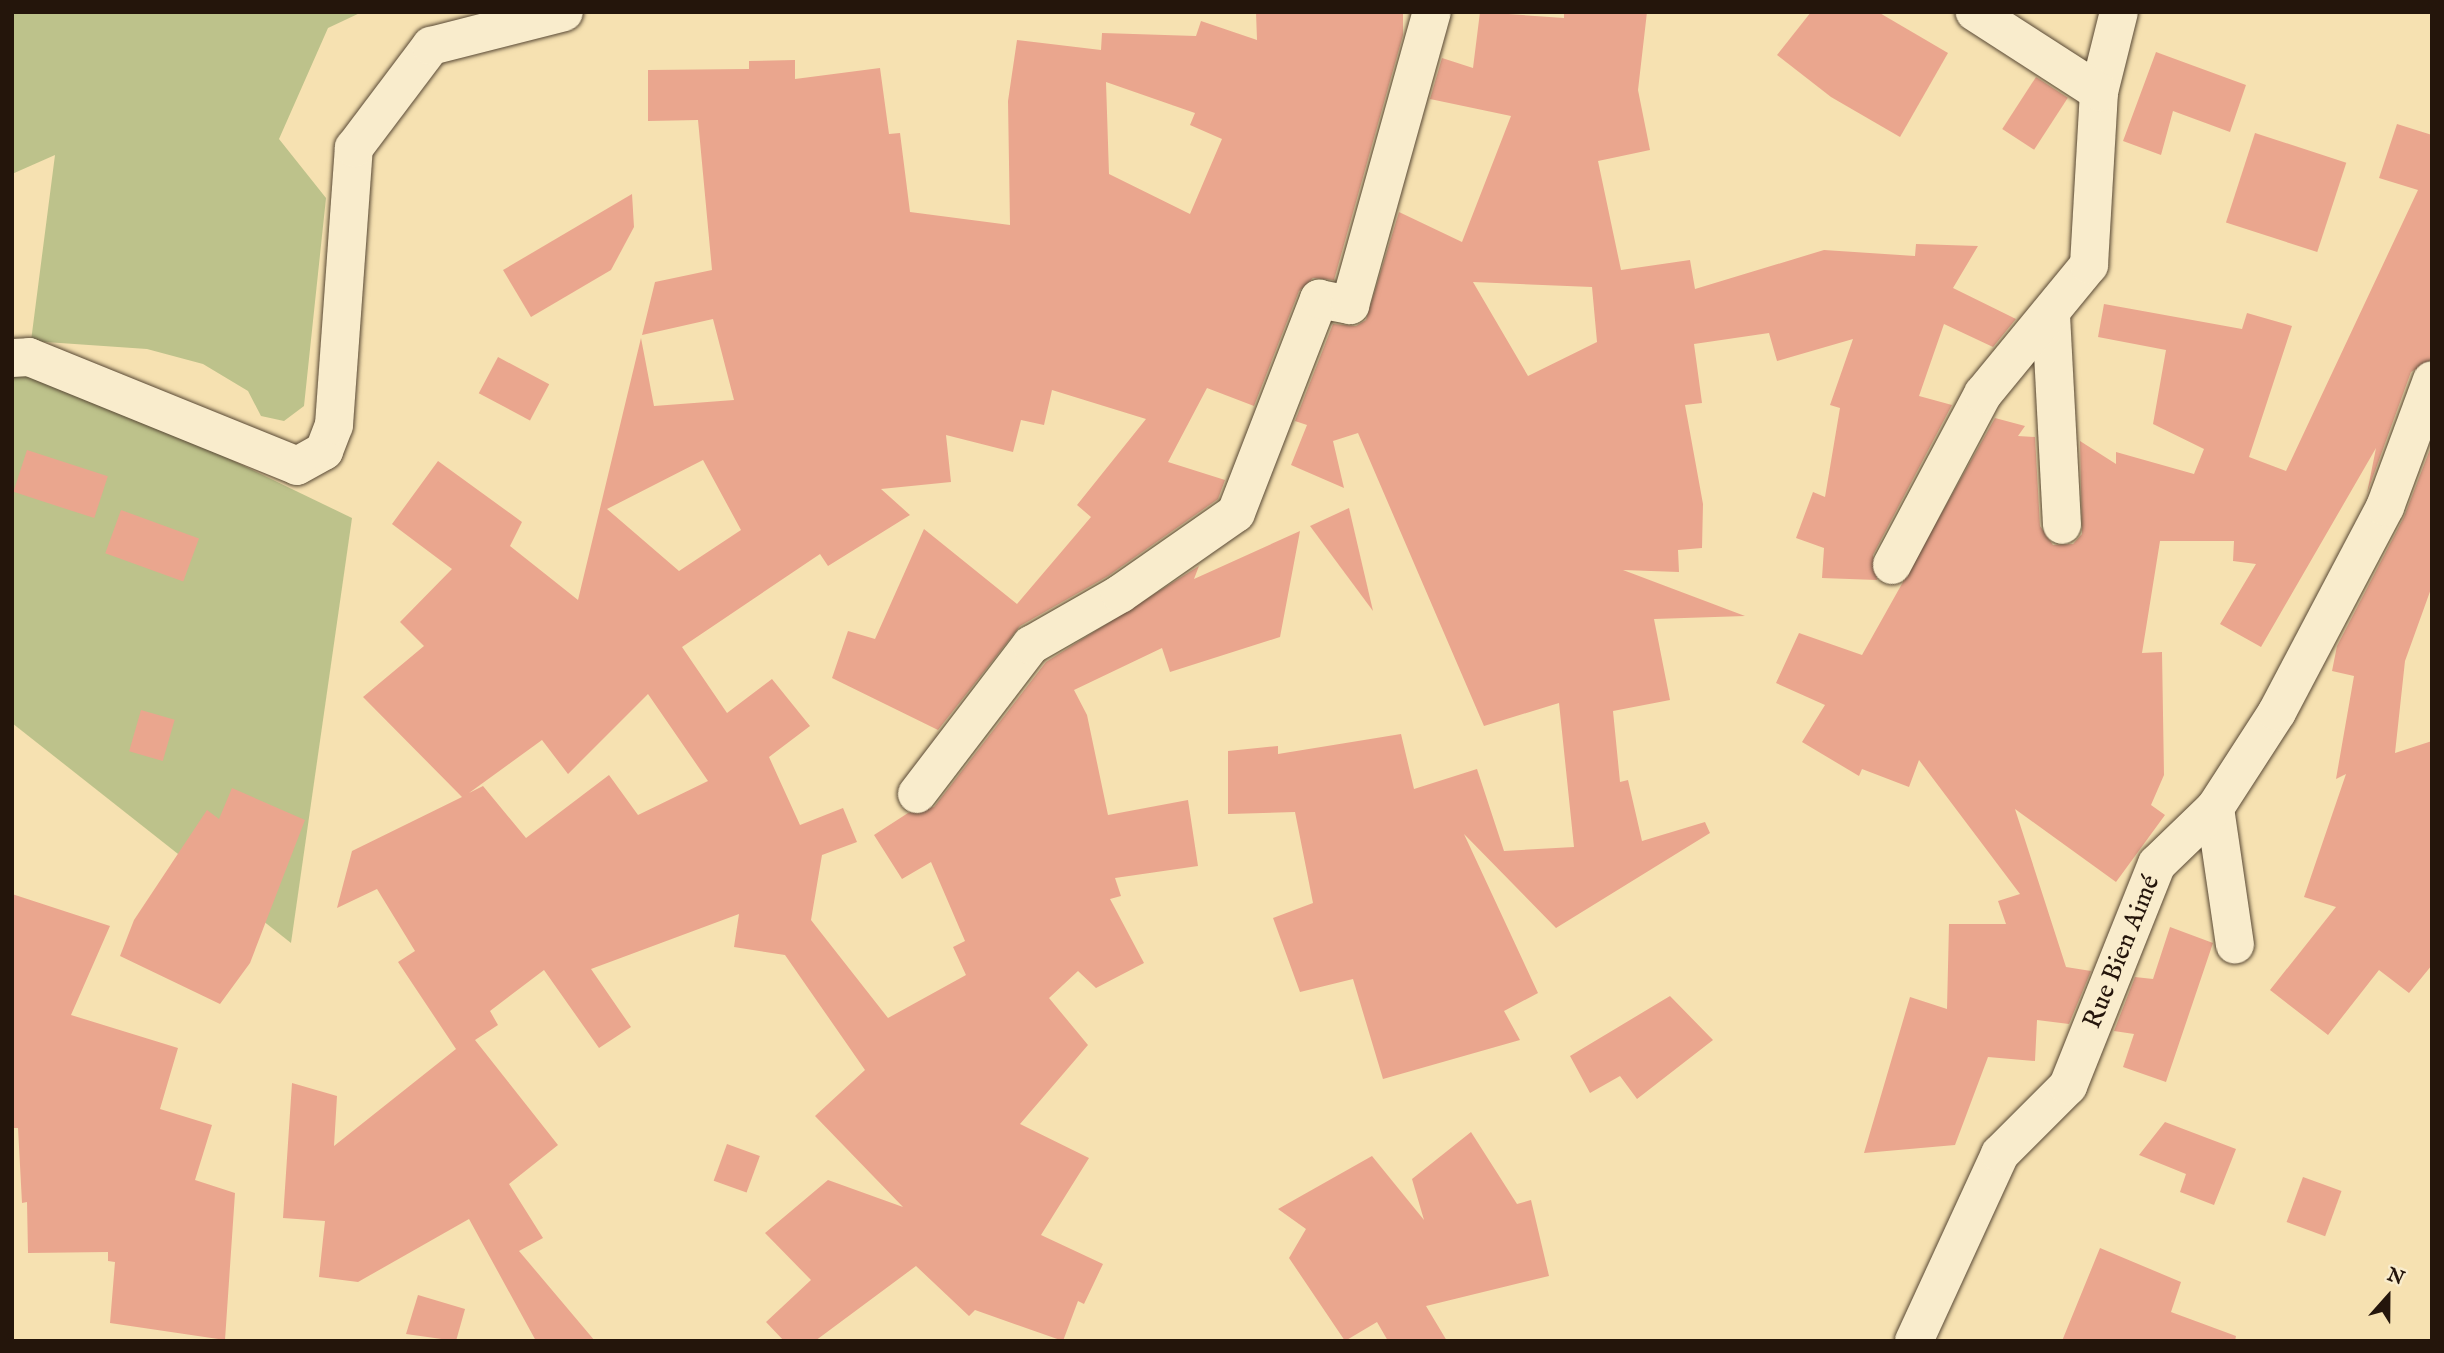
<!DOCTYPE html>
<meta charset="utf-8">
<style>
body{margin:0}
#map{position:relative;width:2444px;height:1353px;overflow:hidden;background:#f6e1b1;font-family:"IM FELL English",serif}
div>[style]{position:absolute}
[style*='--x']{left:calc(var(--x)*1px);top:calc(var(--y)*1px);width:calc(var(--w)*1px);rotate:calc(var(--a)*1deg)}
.green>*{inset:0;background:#bdc28b}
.building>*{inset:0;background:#eaa68e;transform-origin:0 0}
.roads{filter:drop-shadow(0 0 2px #584834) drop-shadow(0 0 2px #584834)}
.street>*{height:38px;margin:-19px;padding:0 19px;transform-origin:19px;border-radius:19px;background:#f9eccc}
.secondary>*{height:38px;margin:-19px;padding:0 19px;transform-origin:19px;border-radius:19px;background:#f9eccc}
span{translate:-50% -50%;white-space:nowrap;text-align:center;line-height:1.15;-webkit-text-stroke:7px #f9eccc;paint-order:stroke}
.street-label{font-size:26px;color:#24150b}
.frame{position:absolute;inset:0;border:14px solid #24150b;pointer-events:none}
.north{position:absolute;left:2353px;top:1262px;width:70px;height:70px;-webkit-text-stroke:5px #f9eccc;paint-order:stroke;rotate:21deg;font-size:19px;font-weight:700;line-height:28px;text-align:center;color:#24150b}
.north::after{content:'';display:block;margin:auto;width:24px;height:32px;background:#24150b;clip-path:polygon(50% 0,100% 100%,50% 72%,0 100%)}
</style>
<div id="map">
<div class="green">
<div style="clip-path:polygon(12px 12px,362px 12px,328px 28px,279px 139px,326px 198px,304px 406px,284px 421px,261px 416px,248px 391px,203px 364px,147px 349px,31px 341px,55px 155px,12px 174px)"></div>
<div style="clip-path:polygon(22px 372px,180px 435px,352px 518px,291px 943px,12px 723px,12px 373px)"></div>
</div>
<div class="building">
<div style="clip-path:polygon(evenodd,1256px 12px,1403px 12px,1403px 35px,1334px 280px,1313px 278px,1299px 291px,1254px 406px,1207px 388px,1168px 462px,1225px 480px,1218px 499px,1108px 576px,1020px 626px,938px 730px,832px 678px,848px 631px,875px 639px,924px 529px,1017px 604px,1091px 517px,1077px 505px,1146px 419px,1052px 390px,1044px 425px,1021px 420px,1013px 452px,946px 435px,951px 482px,881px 489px,910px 515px,828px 566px,820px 554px,682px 647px,727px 713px,772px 679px,810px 726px,769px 757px,800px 825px,843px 808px,857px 842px,822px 855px,811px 920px,888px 1018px,966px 975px,953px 947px,965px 941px,931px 862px,902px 879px,874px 835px,908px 813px,934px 807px,1046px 662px,1199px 566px,1194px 579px,1300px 531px,1280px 637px,1170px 672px,1162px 648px,1074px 690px,1087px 715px,1108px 815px,1188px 800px,1198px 866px,1115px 878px,1121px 896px,1110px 899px,1144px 963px,1096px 988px,1078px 971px,1049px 998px,1088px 1045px,1020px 1124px,1089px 1158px,1041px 1235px,1103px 1264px,1084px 1304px,1078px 1301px,1063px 1341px,975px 1310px,969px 1316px,916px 1266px,815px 1341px,784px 1341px,766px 1322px,811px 1280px,765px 1233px,828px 1180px,903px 1207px,815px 1116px,865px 1070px,785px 955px,734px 947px,739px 914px,591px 969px,631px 1027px,599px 1048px,544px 970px,490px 1011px,498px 1025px,475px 1040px,558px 1145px,509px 1184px,543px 1238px,519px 1251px,595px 1341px,536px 1341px,469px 1219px,358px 1282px,319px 1277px,325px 1221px,283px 1218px,292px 1083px,337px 1096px,334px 1146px,456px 1049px,398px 962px,415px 951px,377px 889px,337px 908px,352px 851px,462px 797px,363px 697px,424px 646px,400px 622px,452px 569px,392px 524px,438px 461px,522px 522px,510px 546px,578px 600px,641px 338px,654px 406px,734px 400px,713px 319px,642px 335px,655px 282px,712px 270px,698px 120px,648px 121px,648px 70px,749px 69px,749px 61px,795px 60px,795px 79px,880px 68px,889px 134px,900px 133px,910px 212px,1010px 225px,1008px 101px,1017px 40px,1101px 50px,1102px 33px,1196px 36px,1201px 21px,1257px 40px,1256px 12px,1106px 82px,1195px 113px,1190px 125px,1222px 139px,1190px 214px,1109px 174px,1106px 82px,1256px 12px,703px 460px,741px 530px,679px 571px,607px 509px,703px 460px,1256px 12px,648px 694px,708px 781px,638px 815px,609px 775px,526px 838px,483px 786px,469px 793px,542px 740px,568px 774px,648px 694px)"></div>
<div style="clip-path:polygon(evenodd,1480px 12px,1564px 18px,1564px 12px,1647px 12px,1638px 90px,1650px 150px,1598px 161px,1621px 270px,1690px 260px,1695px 289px,1824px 250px,1915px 256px,1916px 244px,1978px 246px,1953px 288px,2016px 319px,1993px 347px,1944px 324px,1919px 396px,1952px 405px,1873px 555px,1877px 580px,1822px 578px,1824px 548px,1796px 538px,1813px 492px,1825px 497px,1840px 408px,1830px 405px,1853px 339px,1777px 361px,1769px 333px,1694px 344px,1702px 403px,1685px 405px,1703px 504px,1702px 548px,1678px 550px,1679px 572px,1623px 570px,1745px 616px,1654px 619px,1670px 700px,1613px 711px,1620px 782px,1628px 780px,1642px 841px,1705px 822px,1710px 833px,1556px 928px,1464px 834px,1538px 993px,1504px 1011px,1520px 1040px,1383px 1079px,1353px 979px,1300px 992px,1273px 918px,1313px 903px,1295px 812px,1228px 814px,1228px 751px,1278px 746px,1278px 754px,1401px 734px,1414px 789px,1477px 769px,1504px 851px,1574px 847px,1559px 703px,1484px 726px,1358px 433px,1333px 441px,1344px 488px,1291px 465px,1307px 425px,1295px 421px,1333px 324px,1356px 326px,1366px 320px,1399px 212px,1462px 242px,1511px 116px,1430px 99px,1442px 58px,1473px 68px,1480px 12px,1473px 282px,1592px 287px,1597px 342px,1528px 376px,1473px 282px)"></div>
<div style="clip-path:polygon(1811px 12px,1878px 12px,1948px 53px,1900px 137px,1831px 97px,1777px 55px)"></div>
<div style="clip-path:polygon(2156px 52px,2246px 85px,2230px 132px,2173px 111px,2161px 155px,2123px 141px)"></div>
<div style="left:2036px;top:77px;width:38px;height:62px;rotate:33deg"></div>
<div style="clip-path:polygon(2397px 124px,2432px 135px,2432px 359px,2411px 372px,2367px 493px,2376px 448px,2261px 647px,2220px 624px,2256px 564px,2233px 561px,2234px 541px,2160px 541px,2142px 653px,2162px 652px,2164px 775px,2151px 805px,2165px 815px,2116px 882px,2015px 809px,2066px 967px,2091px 971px,2069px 1024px,2037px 1020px,2035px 1061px,1988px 1057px,1955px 1145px,1864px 1153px,1910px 997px,1947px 1009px,1949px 924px,2006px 924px,1998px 901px,2020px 894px,1919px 760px,1909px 787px,1862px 769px,1859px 776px,1802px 742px,1825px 705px,1776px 683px,1799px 633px,1862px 655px,1995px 418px,2025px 426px,2018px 436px,2035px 437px,2040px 526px,2053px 545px,2073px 544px,2082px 534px,2080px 441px,2116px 464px,2116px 452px,2194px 474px,2204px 449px,2153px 424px,2166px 350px,2098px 337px,2104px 304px,2242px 329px,2247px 313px,2292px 326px,2249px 457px,2286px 471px,2418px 190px,2379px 178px)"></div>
<div style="left:2255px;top:133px;width:96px;height:94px;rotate:18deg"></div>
<div style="clip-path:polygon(632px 194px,634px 227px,611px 270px,531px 317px,503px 270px)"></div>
<div style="left:498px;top:357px;width:58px;height:41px;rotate:28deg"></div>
<div style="clip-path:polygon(2432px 444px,2432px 586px,2405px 661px,2395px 753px,2432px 741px,2432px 965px,2409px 993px,2379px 970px,2328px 1035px,2270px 990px,2336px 907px,2304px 897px,2346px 774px,2336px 779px,2354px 676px,2332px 671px,2337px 646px,2404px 517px)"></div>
<div style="left:27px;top:450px;width:85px;height:44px;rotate:18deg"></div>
<div style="clip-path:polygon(1349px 508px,1373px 611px,1310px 526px)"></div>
<div style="left:121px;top:510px;width:83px;height:46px;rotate:20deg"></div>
<div style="left:141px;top:710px;width:35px;height:43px;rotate:16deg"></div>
<div style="clip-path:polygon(232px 788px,305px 820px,250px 963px,220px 1004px,120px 956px,134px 920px,207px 810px,219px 819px)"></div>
<div style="clip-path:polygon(12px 894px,110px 926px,71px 1015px,178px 1048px,160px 1109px,212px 1125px,195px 1180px,235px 1193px,225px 1340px,110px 1323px,115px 1262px,108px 1261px,108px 1252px,28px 1253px,27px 1202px,22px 1203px,18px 1128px,12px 1128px)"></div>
<div style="clip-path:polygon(2170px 927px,2213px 943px,2166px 1082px,2123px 1067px,2134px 1034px,2114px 1031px,2135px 977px,2153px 979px)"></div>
<div style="clip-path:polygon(1670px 996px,1713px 1040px,1637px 1099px,1620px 1076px,1590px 1093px,1570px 1056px)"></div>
<div style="clip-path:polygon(2165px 1122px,2236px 1149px,2214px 1205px,2180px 1192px,2186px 1174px,2139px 1155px)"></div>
<div style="clip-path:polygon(1471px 1132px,1517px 1204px,1531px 1200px,1549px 1276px,1426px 1306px,1447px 1341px,1388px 1341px,1377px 1322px,1345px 1341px,1289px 1258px,1306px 1229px,1278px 1209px,1372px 1156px,1424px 1220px,1412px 1179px)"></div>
<div style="left:727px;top:1144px;width:35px;height:39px;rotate:20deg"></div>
<div style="left:2303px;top:1177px;width:41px;height:48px;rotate:20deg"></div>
<div style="clip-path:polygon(2100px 1248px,2181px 1282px,2171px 1312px,2236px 1336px,2235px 1341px,2062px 1341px)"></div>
<div style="clip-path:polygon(418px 1295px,465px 1309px,456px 1341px,406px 1334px)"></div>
</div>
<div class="roads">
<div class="street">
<div style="--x:2099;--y:92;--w:82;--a:-76"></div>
<div style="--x:2051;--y:315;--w:210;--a:87"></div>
<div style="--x:1892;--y:565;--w:194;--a:-62"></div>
<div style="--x:1983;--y:394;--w:167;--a:-50.6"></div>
<div style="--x:2089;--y:265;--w:173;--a:-86.7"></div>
<div style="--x:2099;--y:92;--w:148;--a:-147.2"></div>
<div style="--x:917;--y:794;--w:188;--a:-52.6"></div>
<div style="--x:1031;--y:645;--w:103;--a:-29.8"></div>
<div style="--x:1120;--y:594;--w:141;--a:-34.9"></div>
<div style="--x:1236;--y:513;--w:230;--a:-68.8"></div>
<div style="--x:1319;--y:299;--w:32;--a:11"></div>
<div style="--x:1350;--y:305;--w:304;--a:-74.4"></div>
<div style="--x:2215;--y:808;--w:138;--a:81.7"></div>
<div style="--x:1914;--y:1341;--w:206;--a:-65.3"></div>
<div style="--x:2000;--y:1154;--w:96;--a:-45"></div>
<div style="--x:2068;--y:1086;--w:239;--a:-68.2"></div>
<div style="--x:2157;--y:864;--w:81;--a:-44"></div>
<div style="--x:2215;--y:808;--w:114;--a:-57.1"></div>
<div style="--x:2277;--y:712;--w:232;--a:-62.2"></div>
<div style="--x:2385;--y:507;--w:135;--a:-69.7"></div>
</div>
<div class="secondary">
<div style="--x:12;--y:358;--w:17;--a:-3"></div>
<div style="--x:29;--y:357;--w:289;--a:22.1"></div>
<div style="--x:297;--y:466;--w:31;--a:-29"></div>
<div style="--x:324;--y:451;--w:28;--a:-69"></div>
<div style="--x:334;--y:425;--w:278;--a:-85.9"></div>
<div style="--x:354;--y:148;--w:128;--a:-53"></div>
<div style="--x:431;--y:46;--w:137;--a:-14.3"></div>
</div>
</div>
<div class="street-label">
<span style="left:2122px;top:952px;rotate:-68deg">Rue Bien Aimé</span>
</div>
<div class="frame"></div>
<div class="north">N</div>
</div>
